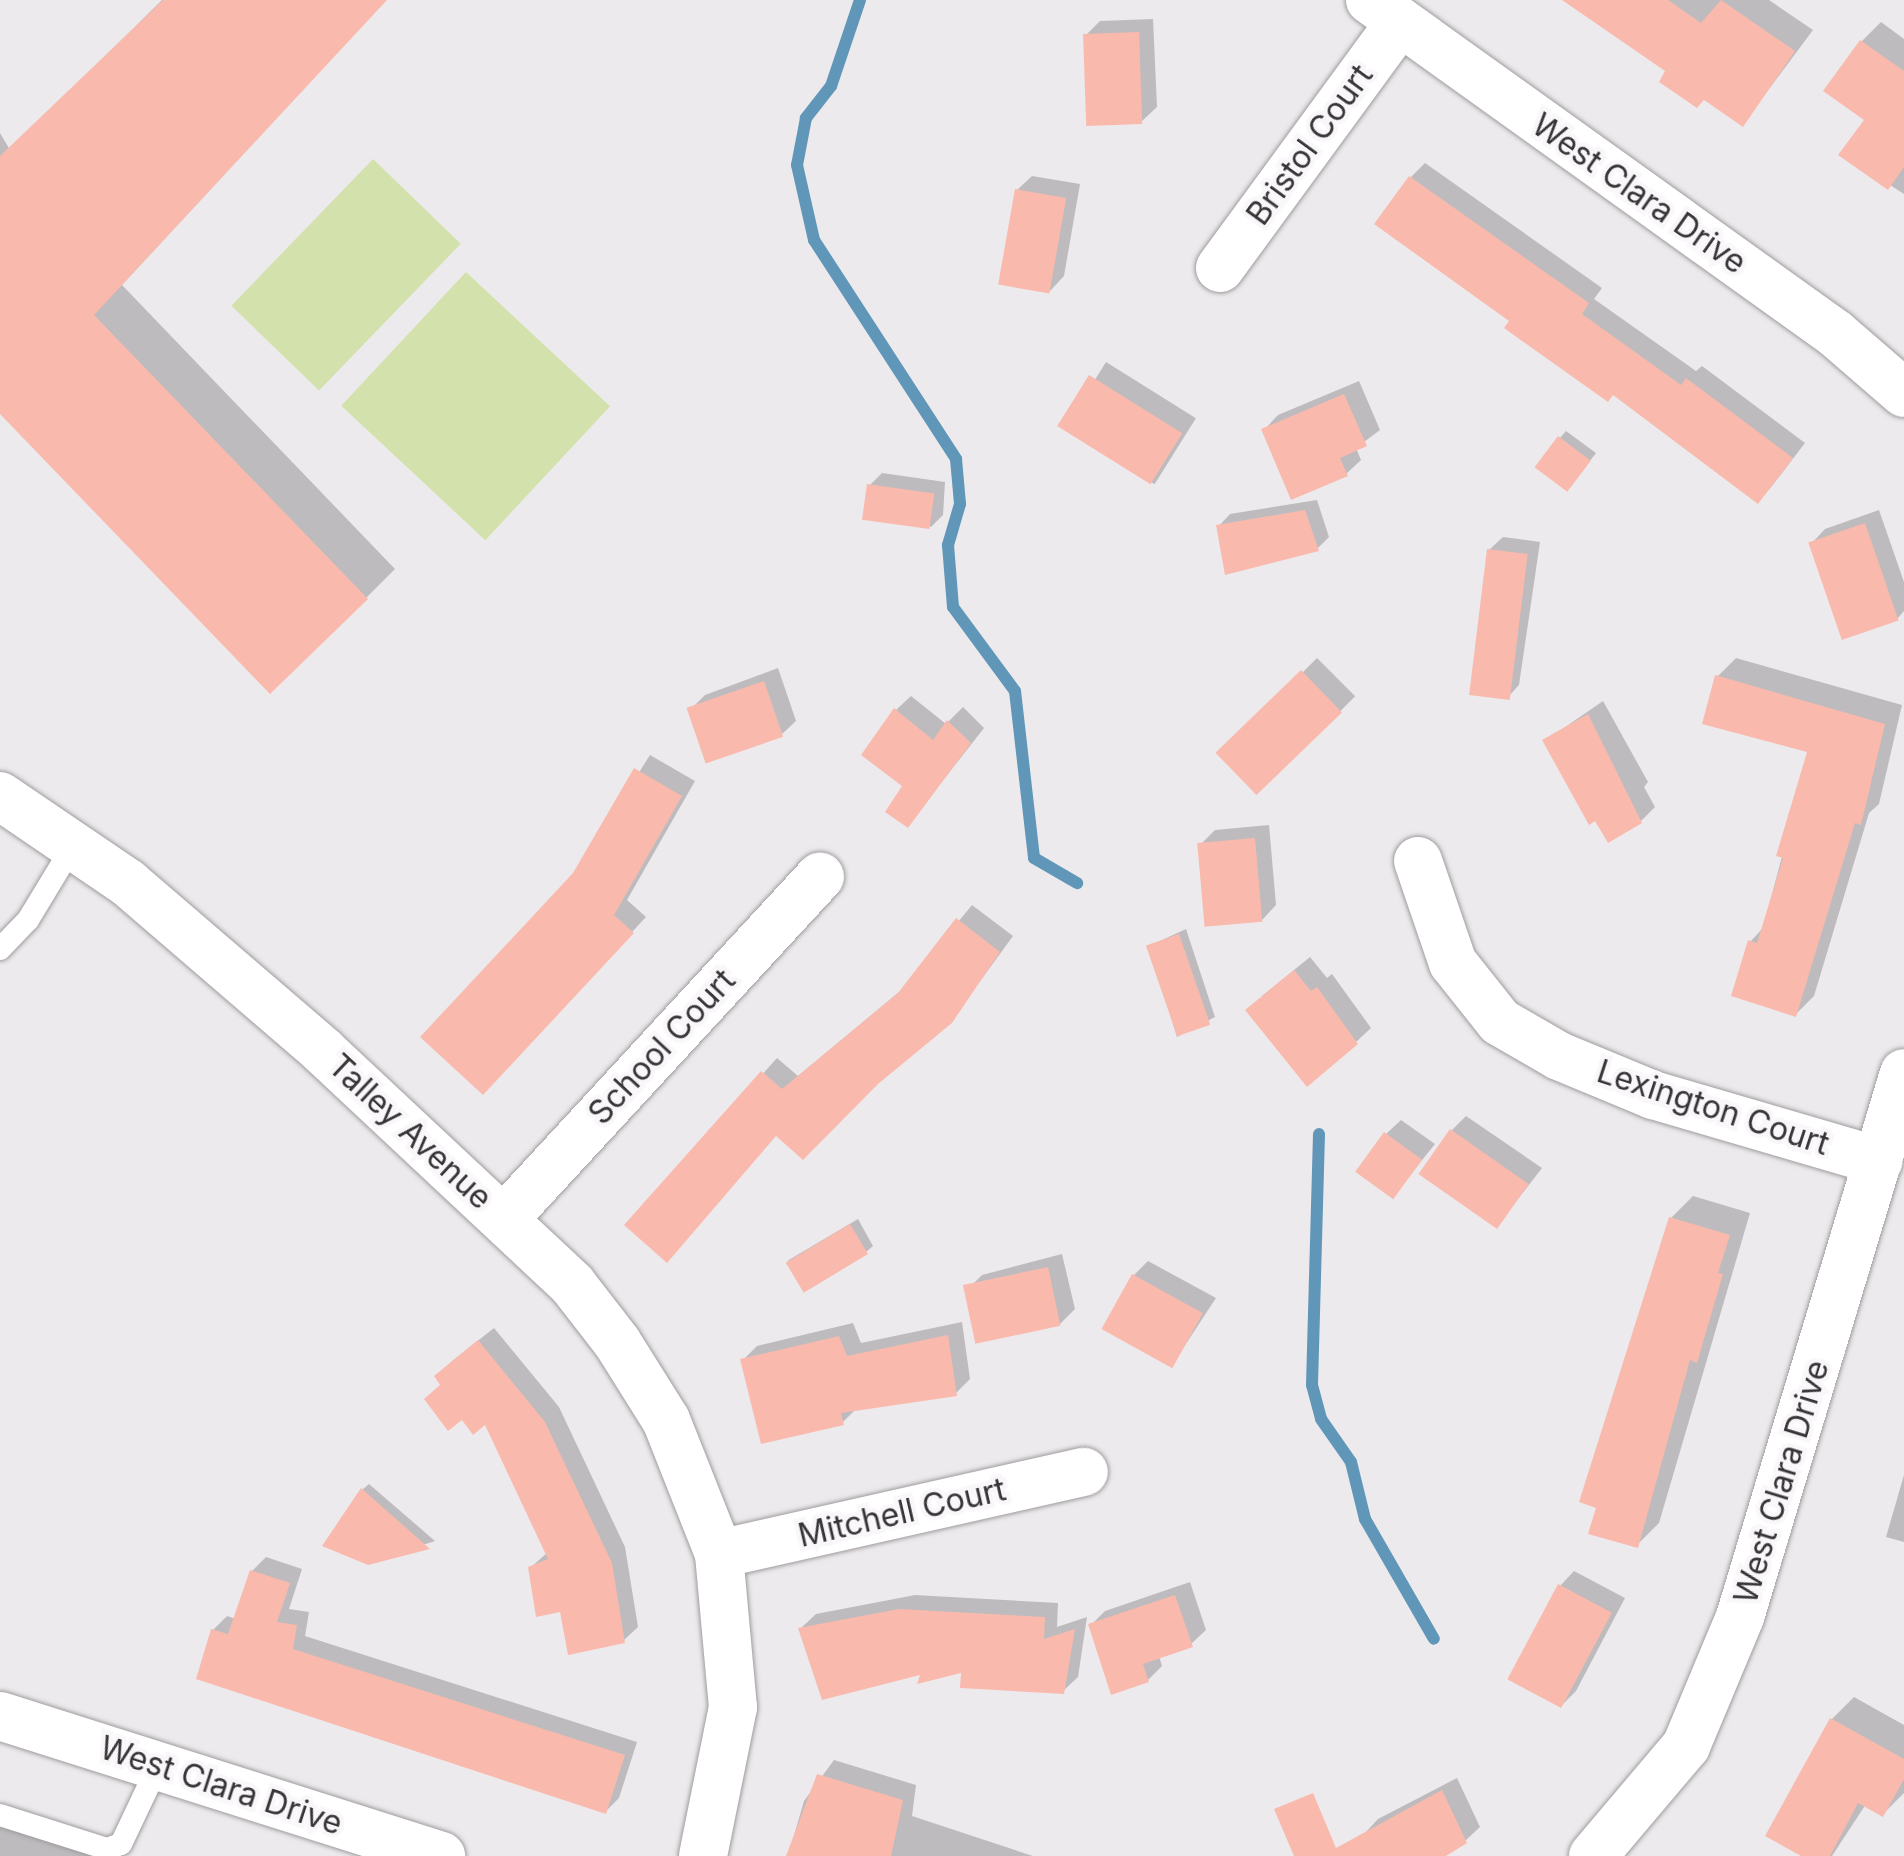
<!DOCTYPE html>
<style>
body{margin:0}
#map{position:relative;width:1904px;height:1856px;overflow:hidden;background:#edeaed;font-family:Inter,sans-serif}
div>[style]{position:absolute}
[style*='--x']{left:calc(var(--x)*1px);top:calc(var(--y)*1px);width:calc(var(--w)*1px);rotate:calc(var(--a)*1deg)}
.green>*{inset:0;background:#d3e2ac;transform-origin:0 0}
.shadow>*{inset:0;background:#0003;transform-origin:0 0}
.stream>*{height:12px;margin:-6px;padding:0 6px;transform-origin:6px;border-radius:6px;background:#6097b8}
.building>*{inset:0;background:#f9baad;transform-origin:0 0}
.roads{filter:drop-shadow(0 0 2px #9f9c9e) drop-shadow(0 0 2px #9f9c9e)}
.lane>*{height:22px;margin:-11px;padding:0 11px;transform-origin:11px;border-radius:11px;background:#fff}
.street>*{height:48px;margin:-24px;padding:0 24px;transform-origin:24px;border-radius:24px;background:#fff}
span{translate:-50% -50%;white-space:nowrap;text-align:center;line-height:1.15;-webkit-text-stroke:9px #faf7fa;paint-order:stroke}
.street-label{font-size:32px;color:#363435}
</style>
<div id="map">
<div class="green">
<div style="left:373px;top:159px;width:122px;height:204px;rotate:44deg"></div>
<div style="left:466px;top:272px;width:197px;height:183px;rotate:43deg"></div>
</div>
<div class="shadow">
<div style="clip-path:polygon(162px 0,386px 0,122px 285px,395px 569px,366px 598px,0 410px,0 133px,10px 150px)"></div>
<div style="clip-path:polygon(1569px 0,1769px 0,1813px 30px,1743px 124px)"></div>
<div style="clip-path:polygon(1153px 19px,1157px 107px,1142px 121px,1085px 36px,1100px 21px)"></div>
<div style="clip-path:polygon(1881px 22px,1904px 39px,1904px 194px,1842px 154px,1867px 120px,1862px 41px)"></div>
<div style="clip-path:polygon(1425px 163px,1602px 288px,1594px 299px,1696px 371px,1702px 366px,1805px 443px,1772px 486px,1758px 501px,1512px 320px,1411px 177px)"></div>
<div style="clip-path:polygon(1032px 176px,1080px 184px,1064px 276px,1050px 291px,1017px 190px)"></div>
<div style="left:1106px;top:362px;width:106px;height:78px;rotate:32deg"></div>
<div style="clip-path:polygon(1359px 381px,1380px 430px,1356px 448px,1361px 460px,1346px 474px,1264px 430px,1278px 415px)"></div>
<div style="clip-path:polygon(1566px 431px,1596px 453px,1574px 482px,1560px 438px)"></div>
<div style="clip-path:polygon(882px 473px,945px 482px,943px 515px,931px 527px,870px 485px)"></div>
<div style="clip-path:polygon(1317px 500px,1329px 537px,1318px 548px,1219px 526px,1230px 514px)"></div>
<div style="clip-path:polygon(1879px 510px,1904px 582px,1904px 611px,1897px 619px,1811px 544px,1825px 529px)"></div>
<div style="clip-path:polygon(1503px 537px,1540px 542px,1519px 685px,1506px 699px,1489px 550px)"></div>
<div style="left:1317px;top:658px;width:54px;height:136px;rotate:45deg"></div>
<div style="clip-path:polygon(1736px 658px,1902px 705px,1879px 804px,1869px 813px,1814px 996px,1796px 1014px,1750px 942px,1763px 928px,1810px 751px,1718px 676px)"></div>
<div style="clip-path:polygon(778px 668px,796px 721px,781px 735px,690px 710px,705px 695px)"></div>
<div style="clip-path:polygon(911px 696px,946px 724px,963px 707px,984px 728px,908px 825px,896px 710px)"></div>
<div style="clip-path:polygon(1603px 701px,1648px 782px,1644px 787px,1655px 807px,1641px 821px,1545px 741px)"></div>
<div style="clip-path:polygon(650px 755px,695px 781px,627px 900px,646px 917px,497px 1077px,575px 874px)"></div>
<div style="clip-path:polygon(1269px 825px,1276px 905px,1262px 920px,1200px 845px,1215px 830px)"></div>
<div style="clip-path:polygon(972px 905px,1013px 936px,951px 1021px,628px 1224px,777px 1058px,798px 1076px,905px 987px)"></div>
<div style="clip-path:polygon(1186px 929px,1215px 1017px,1177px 1037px,1149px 946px)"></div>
<div style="clip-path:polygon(1310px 957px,1327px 978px,1332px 974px,1371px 1028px,1356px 1042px,1262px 996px)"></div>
<div style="clip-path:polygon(1466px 1116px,1542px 1168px,1498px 1225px,1452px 1130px)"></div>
<div style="clip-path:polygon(1401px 1120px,1435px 1144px,1394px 1195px,1386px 1134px)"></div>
<div style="clip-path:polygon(1693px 1196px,1750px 1213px,1659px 1523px,1637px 1545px,1671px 1218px)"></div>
<div style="clip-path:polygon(858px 1219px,873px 1246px,866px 1252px,787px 1261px)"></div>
<div style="clip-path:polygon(1062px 1254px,1075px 1309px,1060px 1324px,967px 1290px,982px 1275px)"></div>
<div style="clip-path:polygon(1148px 1261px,1216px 1298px,1172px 1365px,1134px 1275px)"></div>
<div style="clip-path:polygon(962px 1322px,970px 1379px,956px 1393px,857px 1408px,842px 1423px,743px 1360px,757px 1346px,853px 1323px,861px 1343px)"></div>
<div style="clip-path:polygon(494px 1328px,559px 1407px,625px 1547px,638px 1627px,623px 1641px,562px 1609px,530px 1568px,548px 1552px,486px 1421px,443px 1384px,451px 1362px)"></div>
<div style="clip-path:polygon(1904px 1475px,1904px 1542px,1886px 1537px)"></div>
<div style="clip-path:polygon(369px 1484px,435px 1541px,368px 1563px,362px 1490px)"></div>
<div style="clip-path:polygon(266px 1557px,302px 1569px,289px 1609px,309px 1612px,305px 1636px,637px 1742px,619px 1798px,606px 1811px,213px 1630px,227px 1616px,236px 1619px,252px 1571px)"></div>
<div style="clip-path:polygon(1574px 1571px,1625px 1598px,1576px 1691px,1562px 1705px,1560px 1586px)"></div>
<div style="clip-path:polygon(1190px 1582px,1206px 1630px,1191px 1644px,1159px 1656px,1162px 1666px,1148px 1680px,1091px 1625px,1105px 1611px)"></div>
<div style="clip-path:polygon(915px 1595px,1058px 1603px,1057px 1627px,1087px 1617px,1078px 1677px,1063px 1691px,964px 1670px,923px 1672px,801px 1628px,816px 1614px)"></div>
<div style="clip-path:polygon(1854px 1697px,1904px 1725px,1904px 1793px,1883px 1814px,1866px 1804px,1832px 1856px,1806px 1856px,1832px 1719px)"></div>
<div style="clip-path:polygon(834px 1760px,916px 1785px,912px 1816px,1033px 1856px,788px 1856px,804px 1801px)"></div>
<div style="clip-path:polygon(1457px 1778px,1480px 1827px,1465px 1841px,1441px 1856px,1377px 1856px,1364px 1834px,1378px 1819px)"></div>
<div style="clip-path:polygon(0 1824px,103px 1856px,0 1856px)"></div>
</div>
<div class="stream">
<div style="--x:860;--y:0;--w:91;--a:108.6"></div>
<div style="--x:831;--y:86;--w:41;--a:128"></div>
<div style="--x:806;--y:118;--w:48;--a:100.8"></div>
<div style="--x:797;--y:165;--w:77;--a:77.2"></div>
<div style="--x:814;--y:240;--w:261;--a:57"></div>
<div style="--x:956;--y:459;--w:45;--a:84.9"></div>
<div style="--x:960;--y:504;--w:43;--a:106.3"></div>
<div style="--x:948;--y:545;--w:62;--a:85.4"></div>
<div style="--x:953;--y:607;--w:104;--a:53.6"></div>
<div style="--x:1015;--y:691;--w:168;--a:83.5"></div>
<div style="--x:1034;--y:858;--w:50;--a:30.2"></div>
<div style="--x:1319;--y:1134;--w:251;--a:91.6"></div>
<div style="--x:1312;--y:1385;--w:35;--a:75"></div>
<div style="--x:1321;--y:1419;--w:52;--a:55.1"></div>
<div style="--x:1351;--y:1462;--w:59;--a:76.2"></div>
<div style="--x:1365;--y:1519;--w:138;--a:60.1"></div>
</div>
<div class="building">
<div style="clip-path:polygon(163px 0,387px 0,94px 315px,368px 599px,270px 694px,0 414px,0 156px)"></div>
<div style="clip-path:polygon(1562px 0,1668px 0,1701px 23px,1721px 0,1795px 51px,1743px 127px,1704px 100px,1697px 108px,1659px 82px,1665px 71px)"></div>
<div style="left:1139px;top:32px;width:92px;height:56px;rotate:88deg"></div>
<div style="clip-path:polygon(1860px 40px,1904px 71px,1904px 167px,1888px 190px,1838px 155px,1864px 120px,1823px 91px)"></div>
<div style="clip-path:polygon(1409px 176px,1589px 303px,1582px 314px,1681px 385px,1686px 378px,1793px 458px,1758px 504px,1613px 395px,1608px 402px,1504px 328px,1509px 321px,1374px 224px)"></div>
<div style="left:1015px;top:189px;width:52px;height:97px;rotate:10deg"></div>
<div style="left:1089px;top:375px;width:110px;height:60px;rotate:32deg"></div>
<div style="clip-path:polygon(1344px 394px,1367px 446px,1340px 458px,1348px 476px,1291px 500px,1261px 429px)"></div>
<div style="left:1558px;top:436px;width:41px;height:39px;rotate:37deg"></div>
<div style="left:867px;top:484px;width:68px;height:36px;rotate:8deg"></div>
<div style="clip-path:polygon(1305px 510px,1319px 551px,1225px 575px,1216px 525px)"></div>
<div style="left:1865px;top:523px;width:103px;height:60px;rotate:71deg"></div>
<div style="left:1487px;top:549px;width:41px;height:147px;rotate:7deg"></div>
<div style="left:1301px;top:670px;width:59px;height:119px;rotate:46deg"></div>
<div style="clip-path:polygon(1715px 675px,1885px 724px,1861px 825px,1855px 823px,1796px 1017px,1731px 996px,1748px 940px,1757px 943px,1783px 858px,1776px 856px,1807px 752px,1702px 724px)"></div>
<div style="left:764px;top:681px;width:59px;height:82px;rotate:71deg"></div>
<div style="clip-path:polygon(894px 708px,933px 740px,947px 720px,971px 743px,908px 828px,885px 812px,902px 786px,861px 755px)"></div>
<div style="clip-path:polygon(1588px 714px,1642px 823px,1608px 843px,1595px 821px,1589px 825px,1542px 740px)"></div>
<div style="clip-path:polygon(634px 768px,682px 796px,614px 915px,634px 933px,483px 1095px,420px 1037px,573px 873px)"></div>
<div style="left:1255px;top:838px;width:84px;height:58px;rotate:85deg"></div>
<div style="clip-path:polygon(956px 918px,1000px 952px,952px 1023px,878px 1084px,803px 1160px,776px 1136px,667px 1263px,624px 1225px,761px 1071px,782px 1089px,898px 993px)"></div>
<div style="left:1179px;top:934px;width:96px;height:35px;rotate:71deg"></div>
<div style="clip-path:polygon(1294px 970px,1311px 991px,1317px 987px,1358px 1044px,1307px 1087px,1245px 1010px)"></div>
<div style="left:1450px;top:1129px;width:96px;height:55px;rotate:35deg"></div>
<div style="left:1384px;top:1132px;width:47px;height:49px;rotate:36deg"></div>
<div style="clip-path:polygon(1669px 1217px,1730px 1235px,1718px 1273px,1723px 1274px,1697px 1363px,1690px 1360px,1638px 1548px,1588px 1534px,1596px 1508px,1579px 1502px)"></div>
<div style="left:850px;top:1224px;width:35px;height:75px;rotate:59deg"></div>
<div style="left:1048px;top:1267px;width:60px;height:87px;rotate:78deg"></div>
<div style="left:1132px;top:1274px;width:81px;height:63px;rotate:29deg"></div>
<div style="clip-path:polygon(948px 1335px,957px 1396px,841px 1413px,844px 1425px,761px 1444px,740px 1359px,839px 1336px,847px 1356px)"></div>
<div style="clip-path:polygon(478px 1340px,545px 1422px,612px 1563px,625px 1643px,568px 1655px,560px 1612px,536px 1617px,528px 1567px,548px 1559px,485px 1425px,473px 1435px,462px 1420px,448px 1431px,424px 1399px,440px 1385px,434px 1376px)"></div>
<div style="clip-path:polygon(361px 1488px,430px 1549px,368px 1565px,322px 1546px)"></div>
<div style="clip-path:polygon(250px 1570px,290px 1583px,277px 1622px,297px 1625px,293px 1649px,625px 1755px,606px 1814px,196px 1679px,211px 1629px,228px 1634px)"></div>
<div style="left:1558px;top:1584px;width:61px;height:108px;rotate:28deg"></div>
<div style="clip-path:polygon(1175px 1595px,1193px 1647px,1143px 1664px,1149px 1682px,1111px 1695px,1088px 1624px)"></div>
<div style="clip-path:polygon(899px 1609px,1045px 1617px,1044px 1639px,1075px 1629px,1064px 1694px,960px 1688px,961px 1673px,917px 1684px,920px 1675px,822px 1700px,798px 1628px)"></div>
<div style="clip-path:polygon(1830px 1718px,1904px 1759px,1904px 1779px,1883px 1817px,1858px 1803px,1830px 1856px,1801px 1856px,1765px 1836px)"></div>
<div style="clip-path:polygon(817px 1774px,903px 1800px,891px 1856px,786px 1856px)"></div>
<div style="clip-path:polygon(1442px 1790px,1467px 1843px,1446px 1856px,1294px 1856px,1274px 1809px,1313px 1793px,1336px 1848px)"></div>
</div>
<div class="roads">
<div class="lane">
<div style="--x:0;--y:949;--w:40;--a:-46"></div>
<div style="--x:28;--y:920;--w:89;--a:-58.8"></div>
<div style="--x:0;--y:1815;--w:112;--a:17.6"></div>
<div style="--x:107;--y:1849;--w:15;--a:-20"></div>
<div style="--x:121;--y:1844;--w:86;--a:-64.6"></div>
</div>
<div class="street">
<div style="--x:1370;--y:0;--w:573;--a:35.63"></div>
<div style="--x:1836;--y:334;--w:90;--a:40.9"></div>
<div style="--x:1220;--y:268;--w:305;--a:-53.8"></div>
<div style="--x:0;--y:796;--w:155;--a:34.2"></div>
<div style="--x:128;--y:883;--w:257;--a:40.7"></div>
<div style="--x:323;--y:1051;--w:341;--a:43.1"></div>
<div style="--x:572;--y:1284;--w:73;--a:52.2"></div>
<div style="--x:617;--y:1342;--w:92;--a:57.9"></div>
<div style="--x:666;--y:1420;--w:144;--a:68.4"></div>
<div style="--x:719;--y:1554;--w:154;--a:84.8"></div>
<div style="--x:733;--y:1707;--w:152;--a:101.4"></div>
<div style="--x:1418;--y:861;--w:108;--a:71.1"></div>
<div style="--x:1453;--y:963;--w:75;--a:51.5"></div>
<div style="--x:1500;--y:1022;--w:68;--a:30"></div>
<div style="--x:1559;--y:1056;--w:102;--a:22.5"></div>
<div style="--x:1653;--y:1095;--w:235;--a:16.3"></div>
<div style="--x:504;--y:1219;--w:466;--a:-47.3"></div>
<div style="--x:719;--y:1554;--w:374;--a:-12.7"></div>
<div style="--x:0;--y:1716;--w:463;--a:17.6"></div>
<div style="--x:1593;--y:1856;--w:144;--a:-49.8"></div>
<div style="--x:1686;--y:1746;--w:140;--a:-67.3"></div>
<div style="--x:1740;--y:1617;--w:568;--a:-73.22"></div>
</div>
</div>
<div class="street-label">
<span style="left:1310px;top:145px;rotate:-54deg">Bristol Court</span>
<span style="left:1639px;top:194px;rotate:35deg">West Clara Drive</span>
<span style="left:662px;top:1047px;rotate:-47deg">School Court</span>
<span style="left:1713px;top:1108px;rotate:18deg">Lexington Court</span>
<span style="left:410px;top:1132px;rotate:43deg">Talley Avenue</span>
<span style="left:1782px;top:1482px;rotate:-73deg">West Clara Drive</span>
<span style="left:902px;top:1513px;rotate:-13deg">Mitchell Court</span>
<span style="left:221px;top:1786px;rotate:18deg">West Clara Drive</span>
</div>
</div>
